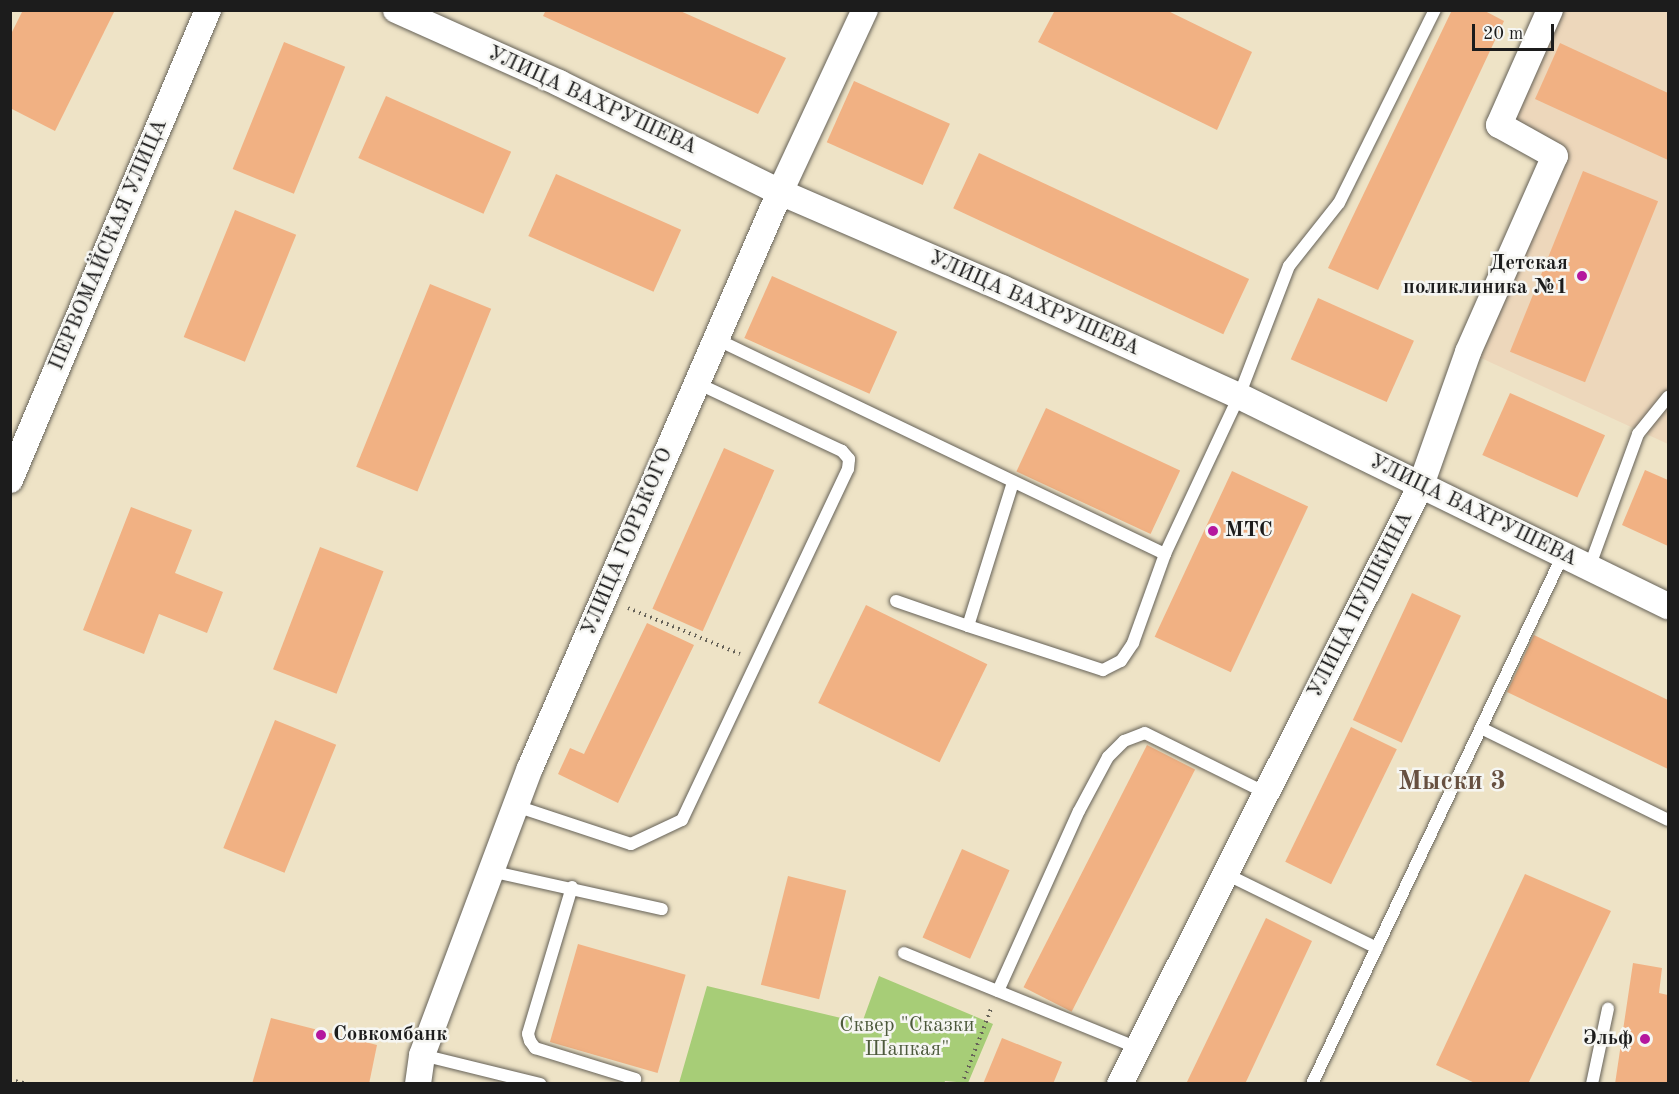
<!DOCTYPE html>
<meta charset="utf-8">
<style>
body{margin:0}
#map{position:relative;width:1679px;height:1094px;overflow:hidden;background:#eee3c6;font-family:"Old Standard TT",serif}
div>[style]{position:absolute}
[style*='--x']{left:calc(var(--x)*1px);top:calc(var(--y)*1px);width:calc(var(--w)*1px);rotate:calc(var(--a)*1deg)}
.built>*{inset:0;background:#edd7bb}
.green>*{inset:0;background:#a7cd77}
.building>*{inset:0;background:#f1b183;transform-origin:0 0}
.path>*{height:4px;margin-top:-2px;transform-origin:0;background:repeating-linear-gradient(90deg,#666258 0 1.5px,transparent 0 6px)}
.roads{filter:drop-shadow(0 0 2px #666258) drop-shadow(0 0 2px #666258)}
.service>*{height:12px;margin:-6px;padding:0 6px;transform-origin:6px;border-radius:6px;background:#fff}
.minor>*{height:26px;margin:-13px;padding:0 13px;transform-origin:13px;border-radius:13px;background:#fff}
.dots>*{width:16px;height:16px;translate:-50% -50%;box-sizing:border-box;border:3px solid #f6f6f2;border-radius:50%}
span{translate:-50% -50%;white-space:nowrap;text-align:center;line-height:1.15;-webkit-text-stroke:5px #f6f6f2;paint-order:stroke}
.street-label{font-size:21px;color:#1c1c1c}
.poi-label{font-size:21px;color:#1c1c1c;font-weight:700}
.right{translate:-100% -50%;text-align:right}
.left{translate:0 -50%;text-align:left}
.park-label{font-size:21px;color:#4d5a3c}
.district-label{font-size:27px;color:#675040;font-weight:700}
.frame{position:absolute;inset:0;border:12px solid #1c1c1c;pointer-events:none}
.scale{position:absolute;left:1472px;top:24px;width:82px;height:27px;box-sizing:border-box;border:3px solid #1c1c1c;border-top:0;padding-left:8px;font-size:18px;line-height:21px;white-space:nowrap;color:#1c1c1c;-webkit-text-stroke:4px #f6f6f2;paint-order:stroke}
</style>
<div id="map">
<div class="built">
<div style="clip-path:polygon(1550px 11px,1668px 11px,1668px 444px,1468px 352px,1554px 156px,1499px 125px)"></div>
</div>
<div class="green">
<div style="clip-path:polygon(879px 976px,993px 1024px,968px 1083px,945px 1081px,944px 1084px,679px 1083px,707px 986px,862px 1023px)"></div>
</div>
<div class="building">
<div style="clip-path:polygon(23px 10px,115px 10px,55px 131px,10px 108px,10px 36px)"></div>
<div style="clip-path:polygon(546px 10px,678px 10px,786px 58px,758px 114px,543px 16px)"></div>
<div style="clip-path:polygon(1055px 10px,1166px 10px,1252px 52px,1217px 130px,1038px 42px)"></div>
<div style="clip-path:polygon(1452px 10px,1483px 10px,1504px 21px,1378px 290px,1328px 268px)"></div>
<div style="left:284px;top:42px;width:66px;height:137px;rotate:22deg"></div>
<div style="clip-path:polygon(1560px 43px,1668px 93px,1668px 160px,1535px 99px)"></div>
<div style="left:854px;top:81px;width:105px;height:67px;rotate:24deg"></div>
<div style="left:386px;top:96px;width:137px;height:68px;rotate:24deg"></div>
<div style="left:979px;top:153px;width:298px;height:61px;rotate:25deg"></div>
<div style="left:1583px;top:171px;width:81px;height:195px;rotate:22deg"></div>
<div style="left:556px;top:174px;width:137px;height:68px;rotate:24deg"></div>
<div style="left:235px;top:210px;width:66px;height:137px;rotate:22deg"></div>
<div style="left:772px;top:276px;width:137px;height:68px;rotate:24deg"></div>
<div style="left:430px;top:284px;width:66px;height:197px;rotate:22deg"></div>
<div style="left:1318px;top:298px;width:105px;height:67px;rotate:24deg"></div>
<div style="left:1510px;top:393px;width:104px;height:68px;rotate:24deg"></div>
<div style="left:1046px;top:408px;width:148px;height:70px;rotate:25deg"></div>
<div style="left:724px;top:448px;width:55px;height:176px;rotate:24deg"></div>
<div style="clip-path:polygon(1645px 470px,1668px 480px,1668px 546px,1622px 525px)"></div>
<div style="left:1232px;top:471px;width:84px;height:183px;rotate:25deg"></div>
<div style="clip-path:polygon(131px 507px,192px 530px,175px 573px,223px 592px,207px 633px,159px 614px,144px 654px,83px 630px)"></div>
<div style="left:320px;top:547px;width:68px;height:131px;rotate:21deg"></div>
<div style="left:1412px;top:593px;width:54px;height:140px;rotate:25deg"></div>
<div style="left:866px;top:605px;width:135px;height:109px;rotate:26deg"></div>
<div style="clip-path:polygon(647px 623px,694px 645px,618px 803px,558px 774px,570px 748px,584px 754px)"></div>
<div style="clip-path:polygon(1534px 635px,1668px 700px,1668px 769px,1507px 692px)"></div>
<div style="left:275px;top:720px;width:66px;height:138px;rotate:22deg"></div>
<div style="left:1351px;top:727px;width:51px;height:150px;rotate:26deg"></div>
<div style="left:1147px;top:745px;width:54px;height:272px;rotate:27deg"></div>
<div style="left:962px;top:849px;width:52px;height:97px;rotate:24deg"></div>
<div style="clip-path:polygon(1525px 874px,1611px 911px,1528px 1084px,1477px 1084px,1436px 1065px)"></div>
<div style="left:788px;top:876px;width:60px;height:112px;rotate:14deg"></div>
<div style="clip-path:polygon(1266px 918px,1312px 941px,1245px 1084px,1186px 1084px)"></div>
<div style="left:578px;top:944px;width:112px;height:102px;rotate:16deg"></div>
<div style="clip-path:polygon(1633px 963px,1662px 968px,1659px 993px,1668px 995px,1668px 1084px,1615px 1084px)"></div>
<div style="clip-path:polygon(271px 1018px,377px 1045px,369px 1084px,252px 1084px)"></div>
<div style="clip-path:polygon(1002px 1038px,1062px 1062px,1053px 1084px,983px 1084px)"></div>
</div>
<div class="path">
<div style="--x:628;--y:608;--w:121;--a:22.3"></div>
<div style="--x:10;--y:1080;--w:18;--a:13"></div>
<div style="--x:962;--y:1084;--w:80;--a:-68.9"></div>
</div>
<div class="roads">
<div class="service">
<div style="--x:716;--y:339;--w:498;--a:25.6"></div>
<div style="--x:1165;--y:554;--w:174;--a:-64.9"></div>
<div style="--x:1239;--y:396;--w:139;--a:-69"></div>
<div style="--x:1289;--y:266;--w:80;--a:-51.6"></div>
<div style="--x:1339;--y:203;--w:216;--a:-63.6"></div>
<div style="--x:1589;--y:568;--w:143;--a:-69.9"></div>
<div style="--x:1638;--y:434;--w:48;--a:-51"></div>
<div style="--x:896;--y:601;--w:76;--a:19.1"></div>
<div style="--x:968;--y:626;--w:151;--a:-72.6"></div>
<div style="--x:968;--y:626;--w:142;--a:18.1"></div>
<div style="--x:1103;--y:670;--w:20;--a:-27"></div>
<div style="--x:1121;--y:661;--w:22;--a:-56"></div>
<div style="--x:1133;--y:643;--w:95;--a:-70.2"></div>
<div style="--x:1481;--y:728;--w:208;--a:26.2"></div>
<div style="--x:516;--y:806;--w:121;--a:18.3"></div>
<div style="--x:631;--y:844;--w:56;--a:-25.2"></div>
<div style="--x:682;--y:820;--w:388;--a:-64.7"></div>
<div style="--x:848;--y:469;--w:10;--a:-84"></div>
<div style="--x:849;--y:459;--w:11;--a:-131"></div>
<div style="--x:842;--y:451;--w:160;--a:-154.9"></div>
<div style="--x:490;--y:871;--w:176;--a:12.5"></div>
<div style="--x:1226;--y:874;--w:168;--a:26.1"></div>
<div style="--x:572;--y:887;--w:153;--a:106.7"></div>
<div style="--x:528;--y:1034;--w:7;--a:74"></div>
<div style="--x:530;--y:1041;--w:9;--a:54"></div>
<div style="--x:535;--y:1048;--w:105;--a:17.2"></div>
<div style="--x:904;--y:953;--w:253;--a:22.1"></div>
<div style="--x:998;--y:991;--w:197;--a:-65.8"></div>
<div style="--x:1079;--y:811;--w:61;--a:-61.8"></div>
<div style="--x:1108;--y:757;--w:23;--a:-45"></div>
<div style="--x:1124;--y:741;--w:22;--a:-21"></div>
<div style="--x:1145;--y:733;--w:135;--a:26.4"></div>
<div style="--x:422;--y:1055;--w:122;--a:13.8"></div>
<div style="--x:1312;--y:1084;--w:586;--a:-64.62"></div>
<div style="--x:1592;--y:1084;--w:77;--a:-78"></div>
</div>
<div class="minor">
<div style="--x:396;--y:10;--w:179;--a:24.1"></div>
<div style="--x:559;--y:83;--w:246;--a:26.3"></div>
<div style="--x:780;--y:192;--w:242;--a:23.4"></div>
<div style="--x:1002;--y:288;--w:260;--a:24.5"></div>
<div style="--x:1239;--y:396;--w:478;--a:26.1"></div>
<div style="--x:10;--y:480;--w:510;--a:-67.16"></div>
<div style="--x:418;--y:1084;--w:29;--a:-82"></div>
<div style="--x:422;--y:1055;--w:307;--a:-69.4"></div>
<div style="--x:530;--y:768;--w:628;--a:-66.54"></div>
<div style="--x:780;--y:192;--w:201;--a:-65"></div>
<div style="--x:1120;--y:1084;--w:670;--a:-63.32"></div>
<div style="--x:1421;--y:485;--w:141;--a:-70.5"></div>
<div style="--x:1468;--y:352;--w:214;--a:-66.1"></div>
<div style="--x:1555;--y:156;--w:64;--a:-151"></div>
<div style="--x:1499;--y:125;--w:126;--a:-66.1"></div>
</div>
</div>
<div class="dots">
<div style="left:1582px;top:276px;background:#b5179e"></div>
<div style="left:1213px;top:531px;background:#b5179e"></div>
<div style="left:321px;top:1035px;background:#b5179e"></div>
<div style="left:1645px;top:1039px;background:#b5179e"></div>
</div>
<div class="street-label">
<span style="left:592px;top:101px;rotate:25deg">УЛИЦА ВАХРУШЕВА</span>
<span style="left:109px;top:245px;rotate:-67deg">ПЕРВОМАЙСКАЯ УЛИЦА</span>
<span style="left:1034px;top:304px;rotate:24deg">УЛИЦА ВАХРУШЕВА</span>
<span style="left:1473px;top:511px;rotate:26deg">УЛИЦА ВАХРУШЕВА</span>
<span style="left:628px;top:542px;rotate:-67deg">УЛИЦА ГОРЬКОГО</span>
<span style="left:1361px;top:605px;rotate:-63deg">УЛИЦА ПУШКИНА</span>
</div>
<div class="poi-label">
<span class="right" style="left:1568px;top:276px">Детская<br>поликлиника №1</span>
<span class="left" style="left:1225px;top:531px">МТС</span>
<span class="left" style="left:333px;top:1035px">Совкомбанк</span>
<span class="right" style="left:1633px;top:1039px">Эльф</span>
</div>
<div class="park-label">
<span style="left:907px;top:1038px">Сквер "Сказки<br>Шапкая"</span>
</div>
<div class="district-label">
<span style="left:1452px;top:782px">Мыски 3</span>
</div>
<div class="frame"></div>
<div class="scale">20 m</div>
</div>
